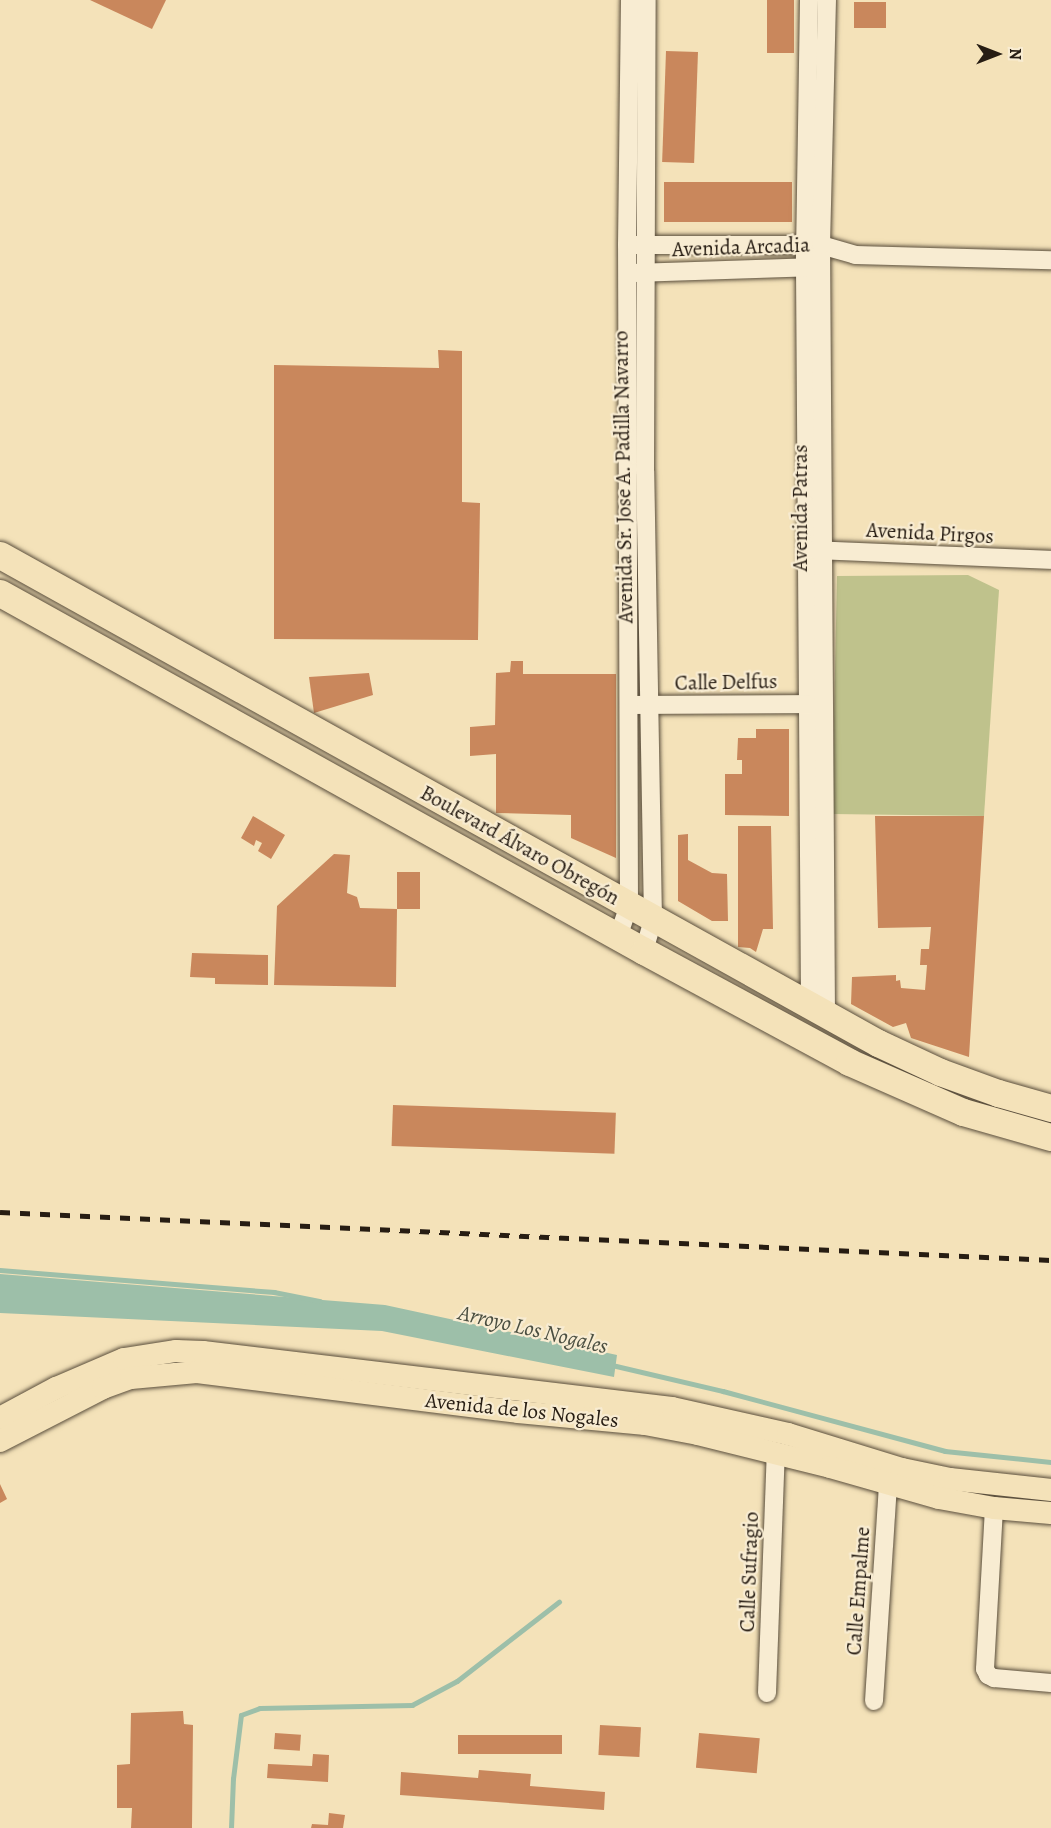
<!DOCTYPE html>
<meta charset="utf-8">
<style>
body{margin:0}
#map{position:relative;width:1051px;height:1828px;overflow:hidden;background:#f4e2b9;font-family:Alegreya,serif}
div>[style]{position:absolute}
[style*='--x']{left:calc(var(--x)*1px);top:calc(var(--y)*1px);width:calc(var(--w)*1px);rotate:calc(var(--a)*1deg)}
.green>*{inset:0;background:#bfc28c}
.water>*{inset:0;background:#9dbfa9}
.stream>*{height:4.5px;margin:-2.25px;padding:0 2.25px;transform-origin:2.25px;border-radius:2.25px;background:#9dbfa9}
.building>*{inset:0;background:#c9875c;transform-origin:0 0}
.roads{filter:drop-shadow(0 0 2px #5a4e3c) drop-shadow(0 0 2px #5a4e3c)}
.minor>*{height:18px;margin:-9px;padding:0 9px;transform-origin:9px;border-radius:9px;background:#f8ecd2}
.major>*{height:22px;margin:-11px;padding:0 11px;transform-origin:11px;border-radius:11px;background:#f4e2b9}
.highway>*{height:27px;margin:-13.5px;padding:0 13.5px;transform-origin:13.5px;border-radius:13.5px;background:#f4e2b9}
.rail>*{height:4.5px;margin-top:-2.25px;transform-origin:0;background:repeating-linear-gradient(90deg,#271d13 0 10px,transparent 0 20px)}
span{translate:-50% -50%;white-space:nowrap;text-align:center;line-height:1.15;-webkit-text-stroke:4.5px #f8ecd2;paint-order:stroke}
.street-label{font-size:21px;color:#271d13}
.water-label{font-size:22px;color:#4a4e40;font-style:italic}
.north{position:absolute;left:967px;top:24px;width:60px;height:60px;-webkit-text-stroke:4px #f8ecd2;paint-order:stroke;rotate:90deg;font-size:16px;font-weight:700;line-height:24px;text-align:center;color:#271d13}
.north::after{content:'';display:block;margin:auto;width:21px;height:27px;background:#271d13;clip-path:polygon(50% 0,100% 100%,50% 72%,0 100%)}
</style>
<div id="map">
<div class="green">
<div style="clip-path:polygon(968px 575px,999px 590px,984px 816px,832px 814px,837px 576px)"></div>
</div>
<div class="water">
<div style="clip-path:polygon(0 1274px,385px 1305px,617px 1355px,614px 1377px,382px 1331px,0 1313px)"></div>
</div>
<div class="stream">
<div style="--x:0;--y:1270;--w:275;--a:4.6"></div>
<div style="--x:274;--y:1292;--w:47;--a:11.1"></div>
<div style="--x:612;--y:1365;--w:114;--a:13.2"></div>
<div style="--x:723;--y:1391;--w:230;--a:15.1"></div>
<div style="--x:945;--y:1451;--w:107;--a:5.9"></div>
<div style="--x:231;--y:1828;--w:49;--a:-87.7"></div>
<div style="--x:233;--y:1779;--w:64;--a:-82.9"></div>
<div style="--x:241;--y:1715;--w:20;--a:-20"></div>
<div style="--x:260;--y:1708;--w:152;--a:-1.1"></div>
<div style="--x:412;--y:1705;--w:51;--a:-28.1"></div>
<div style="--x:457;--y:1681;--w:129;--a:-37.8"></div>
</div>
<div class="building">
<div style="clip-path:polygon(90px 0,166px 0,152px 29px)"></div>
<div style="left:767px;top:0;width:27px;height:53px"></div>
<div style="left:854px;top:2px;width:32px;height:26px"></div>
<div style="left:666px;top:51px;width:32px;height:111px;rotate:2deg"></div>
<div style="left:664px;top:182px;width:128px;height:40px"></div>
<div style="clip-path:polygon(438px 350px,462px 351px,462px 502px,480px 503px,478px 640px,274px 639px,274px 365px,439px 368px)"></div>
<div style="clip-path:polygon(511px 661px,523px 661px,523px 674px,616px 674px,616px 858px,571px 838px,571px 815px,496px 813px,496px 754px,470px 756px,470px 727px,495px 725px,496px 673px,510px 672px)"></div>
<div style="clip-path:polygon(369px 673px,373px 695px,314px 713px,309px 677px)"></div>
<div style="clip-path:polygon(756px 729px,789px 729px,789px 816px,725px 815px,725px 774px,742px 774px,742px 760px,737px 760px,738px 738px,756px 738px)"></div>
<div style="clip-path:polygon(253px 816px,285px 835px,271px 859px,258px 851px,262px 843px,256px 840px,254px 846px,241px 838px)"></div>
<div style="clip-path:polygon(875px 816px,984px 816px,969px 1057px,911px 1038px,906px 1023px,893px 1027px,851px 1004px,852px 977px,896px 975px,896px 981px,900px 980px,901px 988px,925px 990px,927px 965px,920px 965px,921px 949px,929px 949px,931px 927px,878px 928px)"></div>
<div style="clip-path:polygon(738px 826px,771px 826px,773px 929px,763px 929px,756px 952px,750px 948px,738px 947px)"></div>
<div style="clip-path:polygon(688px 834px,688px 860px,712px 873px,727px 874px,728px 921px,712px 921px,678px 901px,678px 835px)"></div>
<div style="clip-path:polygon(334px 854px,350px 855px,347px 893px,357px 897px,360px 908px,397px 909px,396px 987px,274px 985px,277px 906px)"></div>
<div style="left:397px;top:872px;width:23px;height:37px"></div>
<div style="clip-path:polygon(192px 953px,268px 955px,268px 985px,215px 984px,215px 978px,190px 977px)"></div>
<div style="left:393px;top:1105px;width:223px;height:41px;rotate:2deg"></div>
<div style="clip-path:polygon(0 1484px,7px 1499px,0 1503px)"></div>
<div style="clip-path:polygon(183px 1711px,184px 1724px,193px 1725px,192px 1828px,131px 1828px,132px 1808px,117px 1808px,117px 1765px,130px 1764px,131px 1713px)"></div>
<div style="left:600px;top:1725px;width:41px;height:30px;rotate:3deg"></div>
<div style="left:275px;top:1733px;width:26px;height:16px;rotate:4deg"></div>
<div style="left:699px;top:1733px;width:61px;height:35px;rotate:5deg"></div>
<div style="left:562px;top:1735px;width:19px;height:104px;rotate:90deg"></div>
<div style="clip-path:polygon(313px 1754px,329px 1755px,328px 1782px,267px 1778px,268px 1764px,312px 1766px)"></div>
<div style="clip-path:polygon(479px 1770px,531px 1774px,530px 1786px,605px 1792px,604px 1810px,400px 1795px,401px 1772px,478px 1778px)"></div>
<div style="clip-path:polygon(329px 1813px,345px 1815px,343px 1828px,311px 1828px,312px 1824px,328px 1825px)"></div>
</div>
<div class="roads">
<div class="minor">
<div style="--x:809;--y:0;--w:267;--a:90.9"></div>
<div style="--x:805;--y:267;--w:739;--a:89.61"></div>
<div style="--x:634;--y:245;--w:187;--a:0"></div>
<div style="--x:821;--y:245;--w:35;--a:16"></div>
<div style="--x:855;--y:255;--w:196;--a:1.5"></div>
<div style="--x:634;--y:273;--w:183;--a:-1.9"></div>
<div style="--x:813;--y:550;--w:238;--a:2.4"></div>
<div style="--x:637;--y:705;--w:179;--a:-0.3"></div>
<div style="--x:618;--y:937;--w:34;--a:-71"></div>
<div style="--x:629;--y:905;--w:660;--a:-90.17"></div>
<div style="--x:627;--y:245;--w:245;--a:-89.3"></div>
<div style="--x:644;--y:951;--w:33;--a:-74"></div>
<div style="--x:653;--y:919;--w:448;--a:-91"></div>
<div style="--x:645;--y:471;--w:471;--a:-89.8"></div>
<div style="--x:826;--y:1015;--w:770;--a:-90.37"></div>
<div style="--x:821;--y:245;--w:245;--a:-88.6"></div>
<div style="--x:994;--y:1508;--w:161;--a:93.2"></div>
<div style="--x:985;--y:1669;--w:7;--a:63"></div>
<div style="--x:988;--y:1675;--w:7;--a:27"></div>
<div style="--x:994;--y:1678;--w:57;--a:5"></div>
<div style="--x:767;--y:1693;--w:240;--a:-87.9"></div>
<div style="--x:874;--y:1701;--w:217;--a:-86.3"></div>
</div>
<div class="major">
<div style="--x:0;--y:1418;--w:64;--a:-28.2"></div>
<div style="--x:56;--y:1388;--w:74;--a:-23.1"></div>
<div style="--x:124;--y:1359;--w:53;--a:-8.7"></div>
<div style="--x:176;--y:1351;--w:27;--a:2"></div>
<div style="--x:203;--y:1352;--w:472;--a:6.8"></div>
<div style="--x:672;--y:1408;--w:119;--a:12.6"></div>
<div style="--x:788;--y:1434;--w:119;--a:17.1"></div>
<div style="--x:902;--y:1469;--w:49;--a:11.8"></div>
<div style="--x:950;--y:1479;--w:102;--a:6.2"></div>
<div style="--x:0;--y:1441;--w:116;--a:-27.2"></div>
<div style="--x:103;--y:1388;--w:30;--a:-20"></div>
<div style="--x:131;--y:1378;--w:66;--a:-5.2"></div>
<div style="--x:197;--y:1372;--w:323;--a:7.1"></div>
<div style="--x:518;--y:1412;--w:128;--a:5.4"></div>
<div style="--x:645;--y:1424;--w:54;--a:10.7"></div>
<div style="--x:698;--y:1434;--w:136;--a:14"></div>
<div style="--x:830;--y:1467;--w:113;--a:15.9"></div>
<div style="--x:939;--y:1498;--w:56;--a:10.3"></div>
<div style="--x:994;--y:1508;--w:57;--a:5"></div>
</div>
<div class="highway">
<div style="--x:0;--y:555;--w:1005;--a:29.07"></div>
<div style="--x:878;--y:1043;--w:68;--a:25.1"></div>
<div style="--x:940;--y:1072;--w:62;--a:19.9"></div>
<div style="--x:998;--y:1093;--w:55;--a:15.8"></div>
<div style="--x:0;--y:593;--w:737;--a:29.07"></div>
<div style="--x:644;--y:951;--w:233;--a:28.4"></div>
<div style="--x:849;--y:1062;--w:124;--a:23.7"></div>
<div style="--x:963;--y:1112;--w:91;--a:15.9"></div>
</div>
</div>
<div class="rail">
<div style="--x:0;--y:1212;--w:1052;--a:2.61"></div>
</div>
<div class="street-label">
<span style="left:741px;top:247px;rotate:-2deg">Avenida Arcadia</span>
<span style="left:623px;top:477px;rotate:-91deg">Avenida Sr. Jose A. Padilla Navarro</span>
<span style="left:800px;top:508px;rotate:-90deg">Avenida Patras</span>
<span style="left:930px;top:533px;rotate:3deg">Avenida Pirgos</span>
<span style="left:726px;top:682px;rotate:-1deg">Calle Delfus</span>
<span style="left:520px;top:845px;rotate:29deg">Boulevard Álvaro Obregón</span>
<span style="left:522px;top:1410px;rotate:6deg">Avenida de los Nogales</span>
<span style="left:749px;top:1572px;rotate:-88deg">Calle Sufragio</span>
<span style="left:858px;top:1591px;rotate:-86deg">Calle Empalme</span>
</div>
<div class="water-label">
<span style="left:533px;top:1330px;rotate:13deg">Arroyo Los Nogales</span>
</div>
<div class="north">N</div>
</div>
